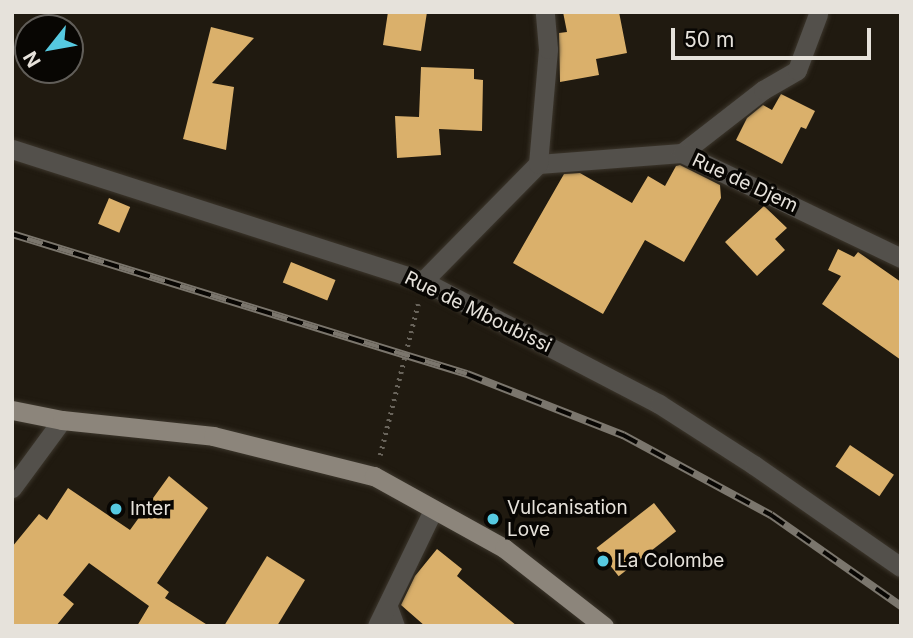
<!DOCTYPE html>
<style>
body{margin:0}
#map{position:relative;width:913px;height:638px;overflow:hidden;background:#201a10;font-family:Inter,sans-serif}
div>[style]{position:absolute}
[style*='--x']{left:calc(var(--x)*1px);top:calc(var(--y)*1px);width:calc(var(--w)*1px);rotate:calc(var(--a)*1deg)}
.building>*{inset:0;background:#dab06b;transform-origin:0 0}
.path>*{height:4.5px;margin-top:-2.25px;transform-origin:0;background:repeating-linear-gradient(90deg,#69645b 0 2px,transparent 0 7px)}
.roads{filter:drop-shadow(0 0 2px #3c362c) drop-shadow(0 0 2px #3c362c)}
.minor>*{height:19px;margin:-9.5px;padding:0 9.5px;transform-origin:9.5px;border-radius:9.5px;background:#53504b}
.tertiary>*{height:19px;margin:-9.5px;padding:0 9.5px;transform-origin:9.5px;border-radius:9.5px;background:#53504b}
.primary>*{height:19px;margin:-9.5px;padding:0 9.5px;transform-origin:9.5px;border-radius:9.5px;background:#8c857b}
.rail>*{height:8px;margin-top:-4px;transform-origin:0;background:repeating-linear-gradient(90deg,#080603 0 16px,#7b766d 0 32px);box-sizing:border-box;border-block:2px solid #7b766d}
.dots>*{width:19px;height:19px;translate:-50% -50%;box-sizing:border-box;border:4px solid #080603;border-radius:50%}
span{translate:-50% -50%;white-space:nowrap;text-align:center;line-height:1.15;-webkit-text-stroke:7px #080603;paint-order:stroke}
.street-label{font-size:19px;color:#e6e2db}
.poi-label{font-size:19px;color:#e6e2db}
.left{translate:0 -50%;text-align:left}
.frame{position:absolute;inset:0;border:14px solid #e6e2db;pointer-events:none}
.north{position:absolute;left:14px;top:14px;width:70px;height:70px;box-sizing:border-box;background:#080603;border:2px solid #615e59;border-radius:50%;rotate:239deg;font-size:19px;font-weight:700;line-height:28px;text-align:center;color:#e6e2db}
.north::after{content:'';display:block;margin:auto;width:24px;height:32px;background:#56c9e1;clip-path:polygon(50% 0,100% 100%,50% 72%,0 100%)}
.scale{position:absolute;left:671px;top:28px;width:200px;height:32px;box-sizing:border-box;border:4px solid #e6e2db;border-top:0;padding-left:9px;font-size:21px;line-height:24px;white-space:nowrap;color:#e6e2db;-webkit-text-stroke:5px #080603;paint-order:stroke}
</style>
<div id="map">
<div class="building">
<div style="clip-path:polygon(388px 12px,427px 12px,421px 51px,383px 45px)"></div>
<div style="clip-path:polygon(563px 12px,619px 12px,627px 53px,596px 59px,599px 75px,560px 82px,559px 33px,567px 32px)"></div>
<div style="clip-path:polygon(211px 27px,254px 38px,212px 83px,234px 87px,226px 150px,183px 139px)"></div>
<div style="clip-path:polygon(421px 67px,474px 69px,474px 79px,483px 80px,482px 131px,439px 129px,441px 155px,397px 158px,395px 116px,419px 117px)"></div>
<div style="clip-path:polygon(781px 94px,815px 111px,806px 129px,801px 127px,782px 164px,736px 140px,747px 118px,763px 105px,772px 110px)"></div>
<div style="clip-path:polygon(680px 165px,720px 185px,721px 198px,684px 262px,645px 240px,603px 314px,513px 263px,564px 174px,580px 173px,632px 203px,648px 176px,665px 186px,676px 166px)"></div>
<div style="left:109px;top:198px;width:23px;height:28px;rotate:23deg"></div>
<div style="clip-path:polygon(764px 206px,787px 228px,775px 239px,785px 250px,757px 276px,725px 242px)"></div>
<div style="clip-path:polygon(838px 249px,854px 257px,858px 252px,901px 282px,901px 360px,822px 304px,841px 276px,828px 270px)"></div>
<div style="left:291px;top:262px;width:48px;height:22px;rotate:22deg"></div>
<div style="left:850px;top:445px;width:53px;height:26px;rotate:34deg"></div>
<div style="clip-path:polygon(169px 476px,208px 508px,157px 583px,169px 592px,165px 598px,209px 626px,137px 626px,149px 606px,89px 563px,63px 595px,74px 604px,56px 626px,12px 626px,12px 547px,39px 514px,47px 520px,68px 488px,130px 530px)"></div>
<div style="left:654px;top:503px;width:36px;height:73px;rotate:52deg"></div>
<div style="clip-path:polygon(437px 549px,462px 569px,457px 576px,517px 626px,425px 626px,401px 605px,415px 576px)"></div>
<div style="clip-path:polygon(267px 556px,305px 580px,277px 626px,224px 626px)"></div>
</div>
<div class="path">
<div style="--x:380;--y:455;--w:156;--a:-75.9"></div>
</div>
<div class="roads">
<div class="minor">
<div style="--x:12;--y:149;--w:432;--a:17.8"></div>
<div style="--x:423;--y:281;--w:266;--a:27.5"></div>
<div style="--x:659;--y:404;--w:113;--a:32.7"></div>
<div style="--x:754;--y:465;--w:179;--a:34.8"></div>
<div style="--x:682;--y:153;--w:103;--a:-37.9"></div>
<div style="--x:763;--y:90;--w:39;--a:-30"></div>
<div style="--x:797;--y:70;--w:60;--a:-69.4"></div>
<div style="--x:538;--y:164;--w:144;--a:-4.4"></div>
<div style="--x:682;--y:153;--w:243;--a:25.6"></div>
<div style="--x:423;--y:281;--w:164;--a:-45.5"></div>
<div style="--x:538;--y:164;--w:115;--a:-85"></div>
<div style="--x:548;--y:49;--w:37;--a:-95"></div>
<div style="--x:12;--y:488;--w:84;--a:-53.7"></div>
<div style="--x:388;--y:607;--w:20;--a:70"></div>
</div>
<div class="tertiary">
<div style="--x:377;--y:626;--w:129;--a:-64.2"></div>
</div>
<div class="primary">
<div style="--x:12;--y:410;--w:51;--a:11.3"></div>
<div style="--x:62;--y:420;--w:152;--a:6"></div>
<div style="--x:213;--y:436;--w:166;--a:14"></div>
<div style="--x:374;--y:476;--w:149;--a:29"></div>
<div style="--x:504;--y:548;--w:127;--a:38"></div>
</div>
</div>
<div class="rail">
<div style="--x:12;--y:234;--w:476;--a:17.1"></div>
<div style="--x:467;--y:374;--w:168;--a:21.4"></div>
<div style="--x:623;--y:435;--w:168;--a:28.4"></div>
<div style="--x:771;--y:515;--w:159;--a:35"></div>
</div>
<div class="dots">
<div style="left:116px;top:509px;background:#56c9e1"></div>
<div style="left:493px;top:519px;background:#56c9e1"></div>
<div style="left:603px;top:561px;background:#56c9e1"></div>
</div>
<div class="street-label">
<span style="left:745px;top:183px;rotate:25deg">Rue de Djem</span>
<span style="left:478px;top:312px;rotate:26deg">Rue de Mboubissi</span>
</div>
<div class="poi-label">
<span class="left" style="left:507px;top:519px">Vulcanisation<br>Love</span>
<span class="left" style="left:130px;top:509px">Inter</span>
<span class="left" style="left:617px;top:561px">La Colombe</span>
</div>
<div class="frame"></div>
<div class="north">N</div>
<div class="scale">50 m</div>
</div>
